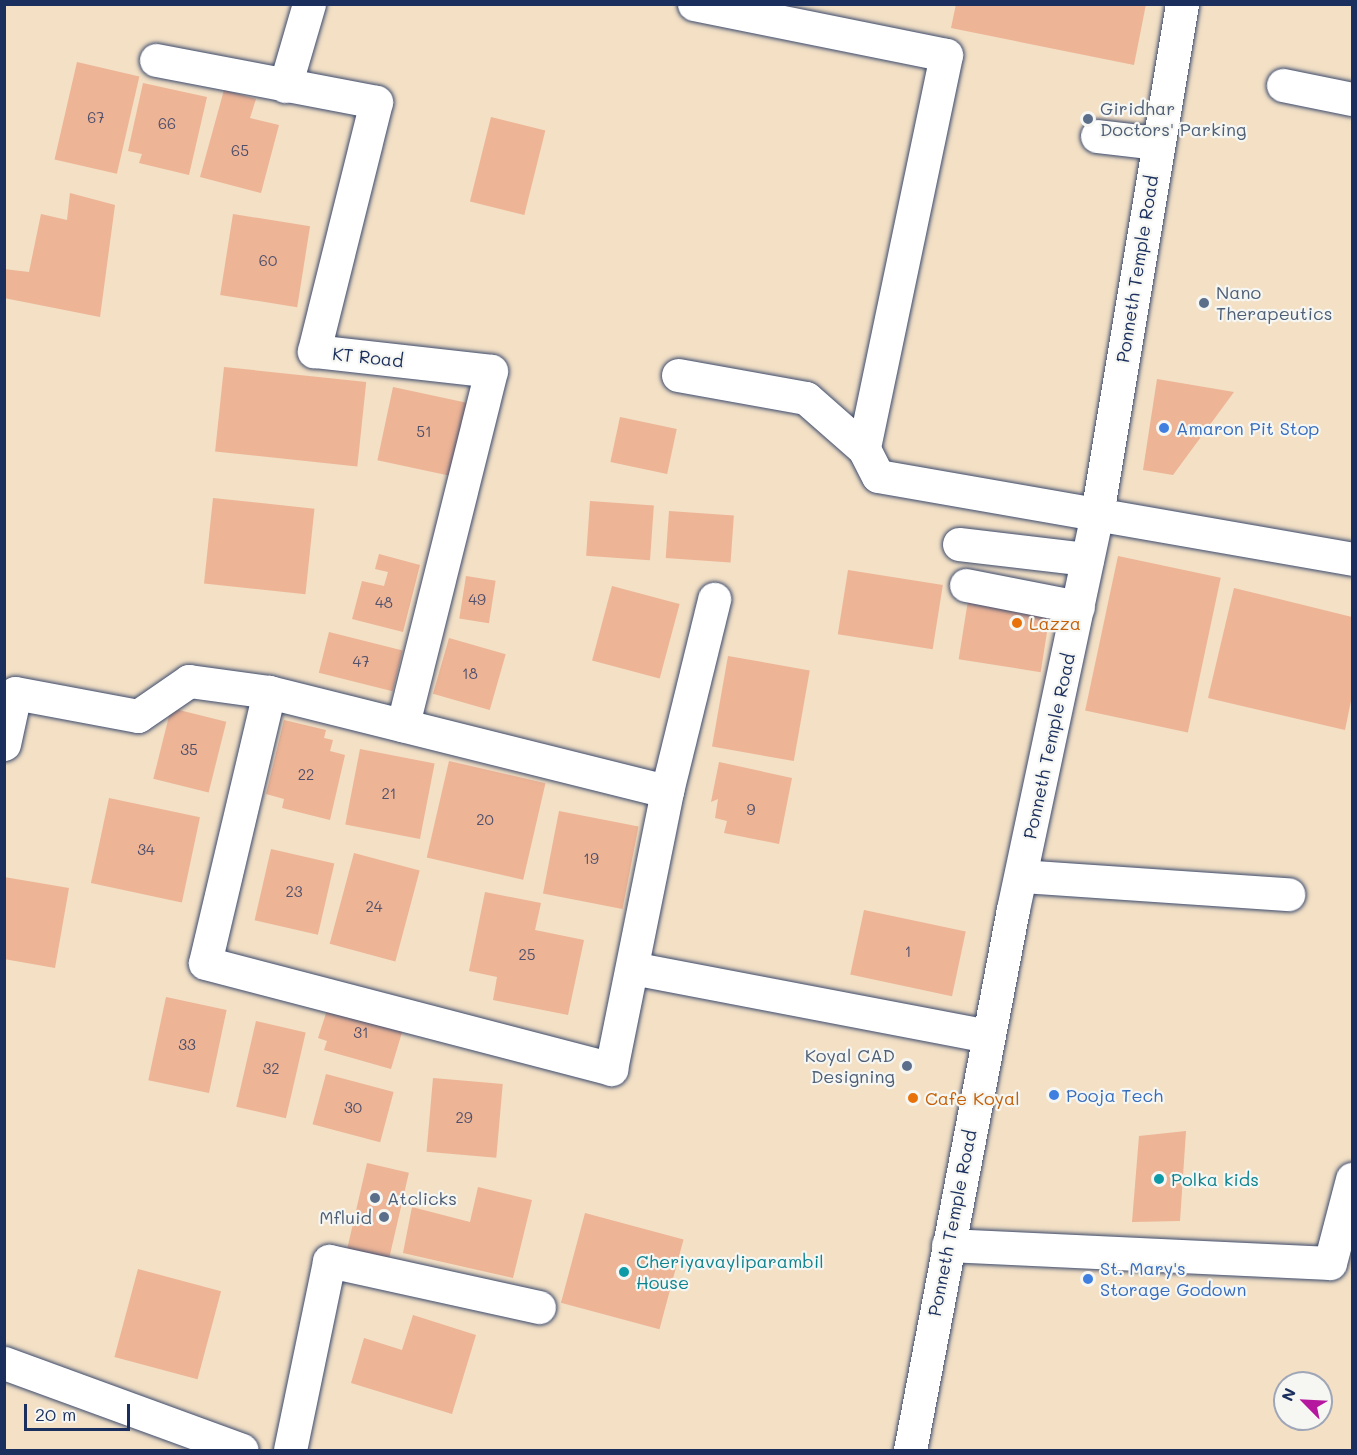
<!DOCTYPE html>
<style>
body{margin:0}
#map{position:relative;width:1357px;height:1455px;overflow:hidden;background:#f3e0c5;font-family:Mali,sans-serif}
div>[style]{position:absolute}
[style*='--x']{left:calc(var(--x)*1px);top:calc(var(--y)*1px);width:calc(var(--w)*1px);rotate:calc(var(--a)*1deg)}
.building>*{inset:0;background:#edb496;transform-origin:0 0}
.roads{filter:drop-shadow(0 0 2px #3b4a6d) drop-shadow(0 0 2px #3b4a6d)}
.minor>*{height:33px;margin:-16.5px;padding:0 16.5px;transform-origin:16.5px;border-radius:16.5px;background:#fff}
.dots>*{width:16px;height:16px;translate:-50% -50%;box-sizing:border-box;border:3px solid #f6f6f2;border-radius:50%}
span{translate:-50% -50%;white-space:nowrap;text-align:center;line-height:1.15;-webkit-text-stroke:4.5px #f6f6f2;paint-order:stroke}
.number-label{font-size:15px;color:#50506c}
.number-label span{-webkit-text-stroke-width:0}
.service-label{font-size:18px;color:#4e5e75}
.left{translate:0 -50%;text-align:left}
.right{translate:-100% -50%;text-align:right}
.street-label{font-size:18px;color:#1b2f5e}
.shop-label{font-size:18px;color:#366cbe}
.food-label{font-size:18px;color:#c56008}
.culture-label{font-size:18px;color:#0d838f}
.frame{position:absolute;inset:0;border:6px solid #1b2f5e;pointer-events:none}
.north{position:absolute;left:1273px;top:1371px;width:60px;height:60px;box-sizing:border-box;background:#f6f6f2;border:2px solid #9ea6b7;border-radius:50%;rotate:294deg;font-size:16px;font-weight:700;line-height:24px;text-align:center;color:#1b2f5e}
.north::after{content:'';display:block;margin:auto;width:21px;height:27px;background:#b5179e;clip-path:polygon(50% 0,100% 100%,50% 72%,0 100%)}
.scale{position:absolute;left:24px;top:1404px;width:106px;height:27px;box-sizing:border-box;border:3px solid #1b2f5e;border-top:0;padding-left:8px;font-size:18px;line-height:21px;white-space:nowrap;color:#1b2f5e;-webkit-text-stroke:4px #f6f6f2;paint-order:stroke}
</style>
<div id="map">
<div class="building">
<div style="clip-path:polygon(956px 4px,1146px 4px,1134px 65px,951px 28px)"></div>
<div style="left:77px;top:62px;width:64px;height:100px;rotate:13deg"></div>
<div style="clip-path:polygon(143px 83px,207px 97px,189px 175px,139px 163px,142px 154px,128px 151px)"></div>
<div style="clip-path:polygon(224px 90px,256px 99px,250px 118px,279px 125px,261px 193px,200px 177px)"></div>
<div style="left:491px;top:117px;width:56px;height:87px;rotate:14deg"></div>
<div style="clip-path:polygon(70px 193px,115px 205px,100px 317px,4px 298px,4px 269px,29px 272px,41px 214px,67px 220px)"></div>
<div style="left:233px;top:214px;width:78px;height:82px;rotate:9deg"></div>
<div style="left:224px;top:367px;width:143px;height:85px;rotate:6deg"></div>
<div style="clip-path:polygon(1157px 379px,1234px 392px,1173px 475px,1143px 470px)"></div>
<div style="left:393px;top:387px;width:80px;height:75px;rotate:12deg"></div>
<div style="left:620px;top:417px;width:58px;height:46px;rotate:12deg"></div>
<div style="left:213px;top:498px;width:102px;height:86px;rotate:6deg"></div>
<div style="left:590px;top:501px;width:64px;height:55px;rotate:4deg"></div>
<div style="left:669px;top:511px;width:65px;height:47px;rotate:4deg"></div>
<div style="clip-path:polygon(379px 554px,420px 565px,403px 632px,352px 619px,362px 581px,384px 586px,388px 572px,375px 569px)"></div>
<div style="left:1118px;top:556px;width:105px;height:158px;rotate:12deg"></div>
<div style="left:848px;top:570px;width:96px;height:65px;rotate:9deg"></div>
<div style="left:466px;top:576px;width:30px;height:43px;rotate:9deg"></div>
<div style="left:612px;top:586px;width:70px;height:77px;rotate:15deg"></div>
<div style="clip-path:polygon(1234px 588px,1352px 617px,1352px 696px,1345px 730px,1208px 698px)"></div>
<div style="left:969px;top:594px;width:83px;height:66px;rotate:9deg"></div>
<div style="left:329px;top:632px;width:76px;height:42px;rotate:14deg"></div>
<div style="left:449px;top:638px;width:59px;height:58px;rotate:16deg"></div>
<div style="left:728px;top:656px;width:83px;height:92px;rotate:10deg"></div>
<div style="left:171px;top:708px;width:57px;height:73px;rotate:14deg"></div>
<div style="clip-path:polygon(284px 720px,326px 730px,324px 738px,333px 740px,330px 751px,345px 755px,330px 820px,282px 808px,284px 799px,266px 794px)"></div>
<div style="left:360px;top:749px;width:76px;height:77px;rotate:11deg"></div>
<div style="left:449px;top:761px;width:99px;height:99px;rotate:13deg"></div>
<div style="clip-path:polygon(719px 762px,792px 778px,779px 844px,724px 833px,727px 821px,715px 818px,718px 799px,711px 802px)"></div>
<div style="left:109px;top:798px;width:93px;height:87px;rotate:12deg"></div>
<div style="left:559px;top:811px;width:81px;height:84px;rotate:11deg"></div>
<div style="left:271px;top:849px;width:65px;height:73px;rotate:13deg"></div>
<div style="left:354px;top:853px;width:68px;height:94px;rotate:15deg"></div>
<div style="clip-path:polygon(4px 877px,69px 888px,55px 968px,4px 959px)"></div>
<div style="clip-path:polygon(485px 892px,541px 903px,535px 930px,584px 940px,568px 1015px,493px 1000px,497px 977px,469px 971px)"></div>
<div style="left:864px;top:910px;width:104px;height:66px;rotate:12deg"></div>
<div style="left:166px;top:997px;width:62px;height:85px;rotate:12deg"></div>
<div style="clip-path:polygon(328px 1007px,403px 1029px,391px 1069px,324px 1050px,327px 1041px,318px 1038px)"></div>
<div style="left:256px;top:1021px;width:51px;height:88px;rotate:13deg"></div>
<div style="left:326px;top:1074px;width:70px;height:52px;rotate:15deg"></div>
<div style="left:433px;top:1078px;width:70px;height:74px;rotate:5deg"></div>
<div style="clip-path:polygon(1186px 1131px,1180px 1221px,1132px 1222px,1139px 1136px)"></div>
<div style="left:367px;top:1163px;width:43px;height:88px;rotate:13deg"></div>
<div style="clip-path:polygon(478px 1187px,532px 1200px,513px 1278px,403px 1253px,412px 1207px,470px 1222px)"></div>
<div style="left:585px;top:1213px;width:102px;height:93px;rotate:15deg"></div>
<div style="left:138px;top:1269px;width:86px;height:91px;rotate:15deg"></div>
<div style="clip-path:polygon(413px 1315px,476px 1335px,452px 1414px,351px 1383px,364px 1338px,402px 1350px)"></div>
</div>
<div class="roads">
<div class="minor">
<div style="--x:694;--y:4;--w:257;--a:11.4"></div>
<div style="--x:946;--y:55;--w:402;--a:101.8"></div>
<div style="--x:156;--y:60;--w:224;--a:10.8"></div>
<div style="--x:376;--y:102;--w:257;--a:104"></div>
<div style="--x:314;--y:351;--w:178;--a:6.4"></div>
<div style="--x:491;--y:371;--w:365;--a:104"></div>
<div style="--x:1283;--y:85;--w:70;--a:11.5"></div>
<div style="--x:285;--y:86;--w:85;--a:-73.7"></div>
<div style="--x:1097;--y:136;--w:60;--a:6.7"></div>
<div style="--x:678;--y:375;--w:130;--a:10.2"></div>
<div style="--x:806;--y:398;--w:77;--a:41.3"></div>
<div style="--x:864;--y:449;--w:30;--a:63"></div>
<div style="--x:878;--y:476;--w:481;--a:9.9"></div>
<div style="--x:959;--y:544;--w:129;--a:6.7"></div>
<div style="--x:966;--y:585;--w:114;--a:11.1"></div>
<div style="--x:269;--y:692;--w:278;--a:103.3"></div>
<div style="--x:205;--y:963;--w:420;--a:14.6"></div>
<div style="--x:611;--y:1069;--w:284;--a:-78.6"></div>
<div style="--x:667;--y:791;--w:198;--a:-76.2"></div>
<div style="--x:4;--y:744;--w:52;--a:-77.8"></div>
<div style="--x:15;--y:693;--w:125;--a:10.6"></div>
<div style="--x:138;--y:716;--w:62;--a:-34.5"></div>
<div style="--x:189;--y:681;--w:81;--a:7.8"></div>
<div style="--x:269;--y:692;--w:410;--a:14"></div>
<div style="--x:1021;--y:876;--w:268;--a:3.9"></div>
<div style="--x:632;--y:968;--w:362;--a:10.8"></div>
<div style="--x:948;--y:1245;--w:382;--a:2.7"></div>
<div style="--x:1330;--y:1263;--w:87;--a:-75.3"></div>
<div style="--x:4;--y:1363;--w:253;--a:20.1"></div>
<div style="--x:290;--y:1450;--w:193;--a:-78.3"></div>
<div style="--x:329;--y:1261;--w:215;--a:12.4"></div>
<div style="--x:910;--y:1450;--w:551;--a:-79.22"></div>
<div style="--x:1013;--y:909;--w:404;--a:-78"></div>
<div style="--x:1097;--y:514;--w:517;--a:-80.54"></div>
</div>
</div>
<div class="dots">
<div style="left:1088px;top:119px;background:#5c6f8a"></div>
<div style="left:1204px;top:303px;background:#5c6f8a"></div>
<div style="left:1164px;top:428px;background:#3f7fe0"></div>
<div style="left:1017px;top:623px;background:#e8710a"></div>
<div style="left:907px;top:1066px;background:#5c6f8a"></div>
<div style="left:1054px;top:1095px;background:#3f7fe0"></div>
<div style="left:913px;top:1098px;background:#e8710a"></div>
<div style="left:1159px;top:1179px;background:#0f9aa8"></div>
<div style="left:375px;top:1198px;background:#5c6f8a"></div>
<div style="left:384px;top:1217px;background:#5c6f8a"></div>
<div style="left:624px;top:1272px;background:#0f9aa8"></div>
<div style="left:1088px;top:1279px;background:#3f7fe0"></div>
</div>
<div class="number-label">
<span style="left:96px;top:118px">67</span>
<span style="left:167px;top:124px">66</span>
<span style="left:240px;top:151px">65</span>
<span style="left:268px;top:261px">60</span>
<span style="left:424px;top:432px">51</span>
<span style="left:477px;top:600px">49</span>
<span style="left:384px;top:603px">48</span>
<span style="left:361px;top:662px">47</span>
<span style="left:470px;top:674px">18</span>
<span style="left:189px;top:750px">35</span>
<span style="left:306px;top:775px">22</span>
<span style="left:389px;top:794px">21</span>
<span style="left:751px;top:810px">9</span>
<span style="left:485px;top:820px">20</span>
<span style="left:146px;top:850px">34</span>
<span style="left:591px;top:859px">19</span>
<span style="left:294px;top:892px">23</span>
<span style="left:374px;top:907px">24</span>
<span style="left:908px;top:952px">1</span>
<span style="left:527px;top:955px">25</span>
<span style="left:361px;top:1033px">31</span>
<span style="left:187px;top:1045px">33</span>
<span style="left:271px;top:1069px">32</span>
<span style="left:353px;top:1108px">30</span>
<span style="left:464px;top:1118px">29</span>
</div>
<div class="service-label">
<span class="left" style="left:1100px;top:119px">Giridhar<br>Doctors' Parking</span>
<span class="left" style="left:1216px;top:303px">Nano<br>Therapeutics</span>
<span class="right" style="left:895px;top:1066px">Koyal CAD<br>Designing</span>
<span class="left" style="left:387px;top:1198px">Atclicks</span>
<span class="right" style="left:372px;top:1217px">Mfluid</span>
</div>
<div class="street-label">
<span style="left:1137px;top:269px;rotate:-81deg">Ponneth Temple Road</span>
<span style="left:368px;top:357px;rotate:6deg">KT Road</span>
<span style="left:1049px;top:746px;rotate:-78deg">Ponneth Temple Road</span>
<span style="left:952px;top:1223px;rotate:-79deg">Ponneth Temple Road</span>
</div>
<div class="shop-label">
<span class="left" style="left:1176px;top:428px">Amaron Pit Stop</span>
<span class="left" style="left:1066px;top:1095px">Pooja Tech</span>
<span class="left" style="left:1100px;top:1279px">St. Mary's<br>Storage Godown</span>
</div>
<div class="food-label">
<span class="left" style="left:1029px;top:623px">Lazza</span>
<span class="left" style="left:925px;top:1098px">Cafe Koyal</span>
</div>
<div class="culture-label">
<span class="left" style="left:1171px;top:1179px">Polka kids</span>
<span class="left" style="left:636px;top:1272px">Cheriyavayliparambil<br>House</span>
</div>
<div class="frame"></div>
<div class="north">N</div>
<div class="scale">20 m</div>
</div>
